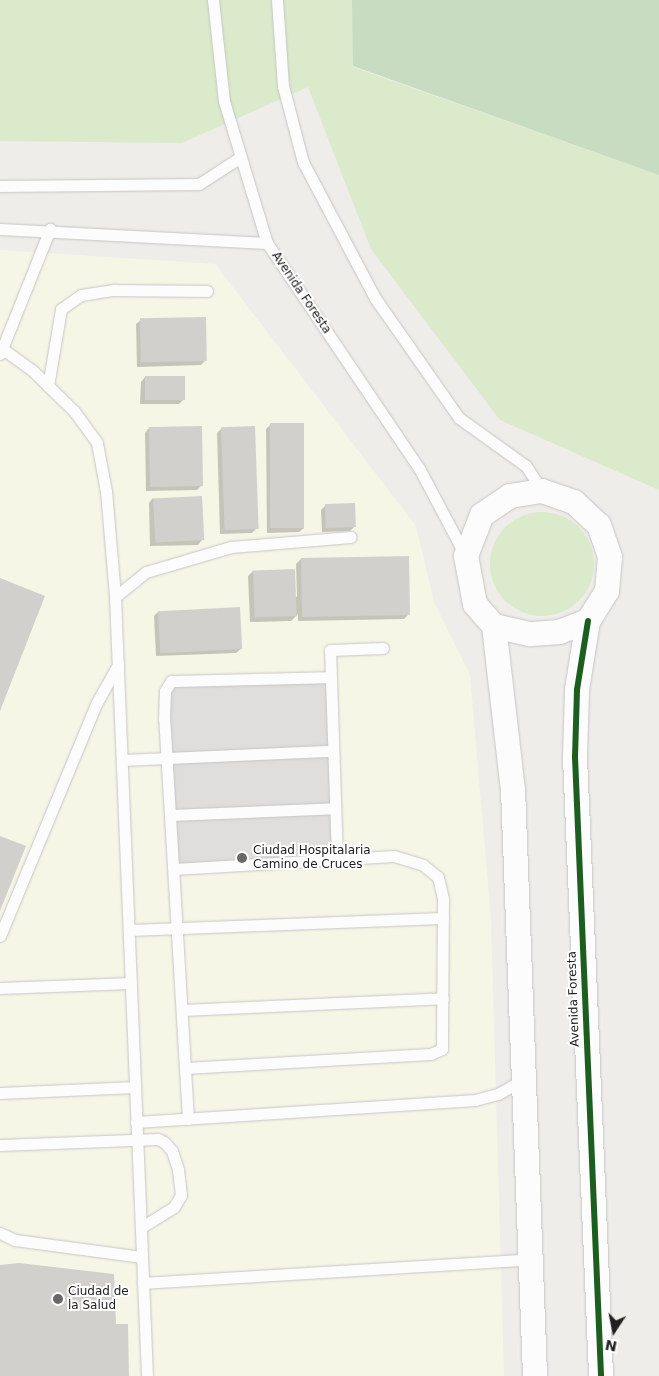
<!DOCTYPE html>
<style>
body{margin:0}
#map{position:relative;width:659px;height:1376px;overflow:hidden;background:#efedea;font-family:"DejaVu Sans",sans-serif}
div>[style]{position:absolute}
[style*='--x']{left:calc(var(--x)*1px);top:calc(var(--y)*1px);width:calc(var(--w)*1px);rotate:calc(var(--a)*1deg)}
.education>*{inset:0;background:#f6f6e7}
.grass>*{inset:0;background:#daeacb}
.round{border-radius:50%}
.forest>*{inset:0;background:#c8dcc1}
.parking>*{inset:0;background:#dfdedd}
.shadow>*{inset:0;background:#0003}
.building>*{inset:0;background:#d2d0cd;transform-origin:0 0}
.roads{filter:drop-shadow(0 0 1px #c6c5c4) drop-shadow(0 0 1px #c6c5c4)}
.lane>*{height:11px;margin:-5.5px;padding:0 5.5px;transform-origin:5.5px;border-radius:5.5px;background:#fdfcfc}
.street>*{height:24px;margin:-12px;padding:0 12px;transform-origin:12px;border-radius:12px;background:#fdfcfc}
.cycleway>*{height:6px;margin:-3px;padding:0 3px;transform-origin:3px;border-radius:3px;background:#1b5e20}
.dots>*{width:14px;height:14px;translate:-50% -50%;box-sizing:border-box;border:2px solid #fff;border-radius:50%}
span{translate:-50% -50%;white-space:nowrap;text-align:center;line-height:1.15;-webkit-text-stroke:4px #fff;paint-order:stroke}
.street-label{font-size:12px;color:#212121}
.poi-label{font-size:12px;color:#212121}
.left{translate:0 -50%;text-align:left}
.north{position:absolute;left:589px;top:1306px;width:50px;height:50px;-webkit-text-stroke:4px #fff;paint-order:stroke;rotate:191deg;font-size:14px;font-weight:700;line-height:20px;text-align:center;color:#212121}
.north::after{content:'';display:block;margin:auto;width:18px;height:22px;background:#212121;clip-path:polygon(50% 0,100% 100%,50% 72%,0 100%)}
</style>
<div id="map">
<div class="education">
<div style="clip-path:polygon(0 250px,215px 264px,416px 526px,434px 602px,470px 675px,491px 920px,504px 1376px,0 1376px)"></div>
</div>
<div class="grass">
<div style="clip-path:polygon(0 0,356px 0,353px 67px,659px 175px,659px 490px,500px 420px,371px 249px,308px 87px,182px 143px,0 141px)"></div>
<div class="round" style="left:490px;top:512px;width:104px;height:104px"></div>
</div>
<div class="forest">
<div style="clip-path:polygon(352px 0,659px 0,659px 175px,353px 66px)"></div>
</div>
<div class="parking">
<div style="clip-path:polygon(330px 677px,337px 859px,174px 869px,164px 719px,171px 681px)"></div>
</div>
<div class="shadow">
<div style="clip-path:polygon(141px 320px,206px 360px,201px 365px,137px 367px,136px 324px)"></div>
<div style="clip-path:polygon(145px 377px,184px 399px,179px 404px,140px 404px,141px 382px)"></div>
<div style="clip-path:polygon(271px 424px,304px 528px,299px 532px,267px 533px,266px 429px)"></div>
<div style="clip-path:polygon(149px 428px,202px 485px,197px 490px,146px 491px,145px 433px)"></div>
<div style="clip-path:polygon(222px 428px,257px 528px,252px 533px,220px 534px,217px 433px)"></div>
<div style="clip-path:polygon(153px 498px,202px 540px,198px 545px,150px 546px,149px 503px)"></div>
<div style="clip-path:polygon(326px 505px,355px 526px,350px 531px,322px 532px,321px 510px)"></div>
<div style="clip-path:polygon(301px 559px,409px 614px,404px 619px,298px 621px,298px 614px,291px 621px,250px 622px,248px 576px,253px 571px,297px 597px,296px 564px)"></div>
<div style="clip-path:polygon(159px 611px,241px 649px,236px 653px,156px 656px,154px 616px)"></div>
</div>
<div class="building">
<div style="left:206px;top:317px;width:44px;height:66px;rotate:89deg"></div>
<div style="left:145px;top:376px;width:40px;height:24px"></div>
<div style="left:270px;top:423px;width:34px;height:105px"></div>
<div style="left:202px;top:426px;width:60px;height:53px;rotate:89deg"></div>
<div style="left:255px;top:426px;width:103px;height:34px;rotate:88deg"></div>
<div style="left:202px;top:496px;width:44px;height:49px;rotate:87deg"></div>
<div style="left:355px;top:503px;width:24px;height:30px;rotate:88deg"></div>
<div style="left:409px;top:556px;width:59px;height:108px;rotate:89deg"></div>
<div style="left:295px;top:569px;width:47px;height:42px;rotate:88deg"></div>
<div style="clip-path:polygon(0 578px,45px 596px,0 711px)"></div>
<div style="left:240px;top:607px;width:42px;height:82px;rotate:87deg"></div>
<div style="clip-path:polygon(0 836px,26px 846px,0 911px)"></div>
<div style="clip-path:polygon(19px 1263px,114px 1274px,116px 1324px,128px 1324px,129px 1376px,0 1376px,0 1265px)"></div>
</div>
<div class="roads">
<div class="lane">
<div style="--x:213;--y:0;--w:102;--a:83.8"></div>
<div style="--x:224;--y:101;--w:148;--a:73.2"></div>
<div style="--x:267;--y:243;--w:272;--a:56"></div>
<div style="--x:419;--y:468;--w:98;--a:62.1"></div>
<div style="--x:277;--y:0;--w:86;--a:86"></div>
<div style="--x:283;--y:86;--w:79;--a:75.3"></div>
<div style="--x:303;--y:162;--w:154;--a:62.1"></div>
<div style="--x:375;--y:298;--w:146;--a:55"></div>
<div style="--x:459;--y:418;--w:82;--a:35.6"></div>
<div style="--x:526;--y:466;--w:30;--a:57"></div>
<div style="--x:0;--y:186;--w:199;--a:-0.6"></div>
<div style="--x:199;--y:184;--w:48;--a:-33"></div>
<div style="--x:0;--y:229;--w:267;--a:3"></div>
<div style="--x:0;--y:347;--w:39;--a:36"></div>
<div style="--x:32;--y:370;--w:59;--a:44.3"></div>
<div style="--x:74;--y:411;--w:39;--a:54"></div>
<div style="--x:97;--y:443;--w:49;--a:79.4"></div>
<div style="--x:106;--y:491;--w:106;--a:85.1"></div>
<div style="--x:115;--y:597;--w:780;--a:87.65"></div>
<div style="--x:0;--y:354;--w:135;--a:-68.2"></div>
<div style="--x:48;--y:386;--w:78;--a:-80.4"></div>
<div style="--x:61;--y:309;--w:24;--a:-35"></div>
<div style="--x:81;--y:295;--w:33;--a:-9"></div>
<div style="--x:114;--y:290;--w:93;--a:0.6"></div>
<div style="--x:115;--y:597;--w:40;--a:-39"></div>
<div style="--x:146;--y:572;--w:89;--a:-16.4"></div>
<div style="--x:231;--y:547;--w:120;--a:-4.8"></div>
<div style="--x:122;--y:760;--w:210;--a:-2.5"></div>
<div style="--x:171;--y:815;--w:164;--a:-2.4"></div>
<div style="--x:337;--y:859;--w:209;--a:-91.9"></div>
<div style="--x:330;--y:650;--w:53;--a:-2.2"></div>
<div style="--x:174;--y:869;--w:220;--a:-3.4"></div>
<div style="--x:394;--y:856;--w:30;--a:17"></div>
<div style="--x:423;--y:865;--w:19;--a:39"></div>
<div style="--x:438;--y:877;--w:22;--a:77"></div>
<div style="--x:443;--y:898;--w:151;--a:90.4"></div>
<div style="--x:442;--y:1049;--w:13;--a:157"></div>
<div style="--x:430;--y:1054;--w:245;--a:176.7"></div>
<div style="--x:129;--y:930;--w:314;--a:-2.2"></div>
<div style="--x:0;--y:936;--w:251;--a:-67.5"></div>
<div style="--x:96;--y:704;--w:45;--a:-60.6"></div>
<div style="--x:0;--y:988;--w:131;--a:-2.2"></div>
<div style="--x:182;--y:1010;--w:261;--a:-2.6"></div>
<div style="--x:0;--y:1093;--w:135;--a:-2.5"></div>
<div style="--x:188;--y:1119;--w:401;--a:-93.4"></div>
<div style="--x:164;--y:719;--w:28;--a:-88"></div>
<div style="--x:165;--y:691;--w:12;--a:-59"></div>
<div style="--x:171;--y:681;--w:159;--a:-1.4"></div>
<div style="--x:136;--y:1122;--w:340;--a:-3.7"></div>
<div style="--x:475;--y:1100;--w:24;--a:-15"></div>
<div style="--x:498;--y:1094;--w:28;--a:-30"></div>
<div style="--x:0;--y:1145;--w:158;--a:-2.2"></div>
<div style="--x:158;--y:1139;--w:7;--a:27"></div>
<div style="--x:164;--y:1142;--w:12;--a:48"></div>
<div style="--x:172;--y:1151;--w:20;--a:72"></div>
<div style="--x:178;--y:1170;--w:25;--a:83"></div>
<div style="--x:181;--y:1195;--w:14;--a:120"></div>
<div style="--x:174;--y:1207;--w:39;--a:148"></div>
<div style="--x:0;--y:1233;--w:17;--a:25"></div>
<div style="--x:15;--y:1240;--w:128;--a:7.6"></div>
<div style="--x:143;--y:1283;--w:389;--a:-3.5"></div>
</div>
<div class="street">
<div style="--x:542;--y:491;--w:34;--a:19"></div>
<div style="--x:574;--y:502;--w:34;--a:43"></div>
<div style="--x:599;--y:525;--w:34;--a:71"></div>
<div style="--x:610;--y:557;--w:34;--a:95"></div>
<div style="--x:607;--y:591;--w:36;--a:122"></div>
<div style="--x:588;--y:621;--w:30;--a:159"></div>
<div style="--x:560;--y:632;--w:31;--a:176"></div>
<div style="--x:529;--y:634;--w:36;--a:-167"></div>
<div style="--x:494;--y:626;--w:29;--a:-131"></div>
<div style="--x:475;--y:604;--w:49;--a:-100.6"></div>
<div style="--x:466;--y:556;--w:44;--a:-68.7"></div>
<div style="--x:482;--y:515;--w:34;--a:-34"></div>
<div style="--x:510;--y:496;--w:32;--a:-9"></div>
<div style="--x:588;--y:621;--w:70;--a:99.1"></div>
<div style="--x:577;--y:690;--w:67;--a:91.7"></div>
<div style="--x:575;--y:757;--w:620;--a:87.59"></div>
<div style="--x:494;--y:626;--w:164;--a:83.4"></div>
<div style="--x:513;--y:789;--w:587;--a:87.85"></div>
</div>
</div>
<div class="cycleway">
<div style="--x:588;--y:621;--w:70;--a:99.1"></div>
<div style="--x:577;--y:690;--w:67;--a:91.7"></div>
<div style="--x:575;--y:757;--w:620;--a:87.59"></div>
</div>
<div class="dots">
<div style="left:242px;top:858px;background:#696867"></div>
<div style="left:58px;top:1299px;background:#696867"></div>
</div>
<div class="street-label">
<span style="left:301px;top:293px;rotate:56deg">Avenida Foresta</span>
<span style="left:574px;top:999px;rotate:-92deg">Avenida Foresta</span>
</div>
<div class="poi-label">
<span class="left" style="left:253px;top:858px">Ciudad Hospitalaria<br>Camino de Cruces</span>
<span class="left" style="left:68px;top:1299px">Ciudad de<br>la Salud</span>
</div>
<div class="north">N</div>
</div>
